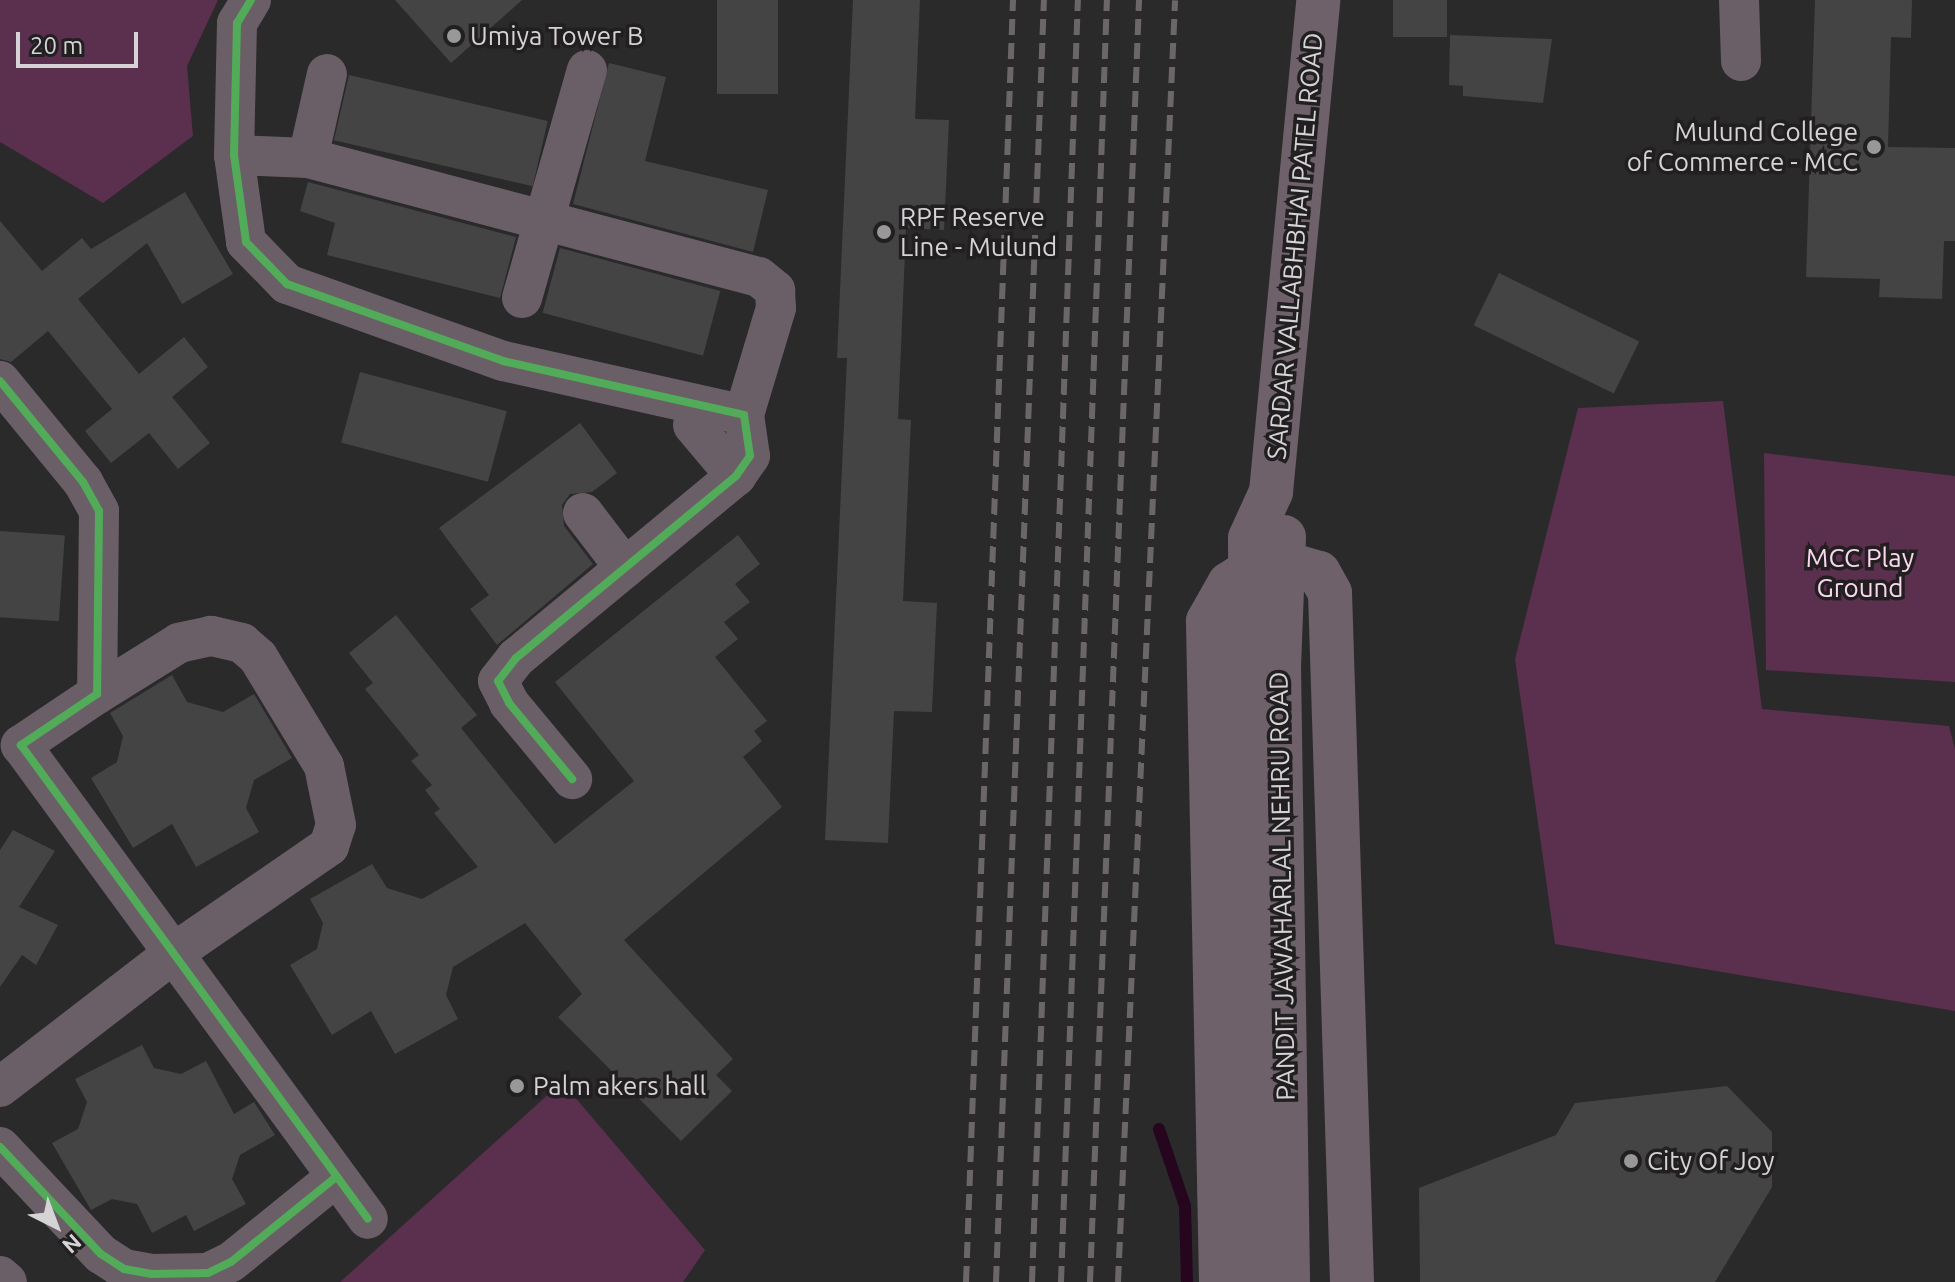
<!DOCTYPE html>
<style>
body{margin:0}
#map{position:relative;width:1955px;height:1282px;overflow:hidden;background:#2a2a2a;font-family:Ubuntu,sans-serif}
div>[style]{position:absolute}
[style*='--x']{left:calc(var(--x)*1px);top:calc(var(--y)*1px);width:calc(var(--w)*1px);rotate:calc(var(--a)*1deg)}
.green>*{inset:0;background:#5b2f4e}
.stream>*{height:12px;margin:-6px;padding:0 6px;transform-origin:6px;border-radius:6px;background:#26061e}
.building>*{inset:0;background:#454445;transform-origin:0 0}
.street>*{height:40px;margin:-20px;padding:0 20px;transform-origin:20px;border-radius:20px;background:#6b5f67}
.secondary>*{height:44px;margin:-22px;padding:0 22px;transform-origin:22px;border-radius:22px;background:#6e616a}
.rail>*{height:6px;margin-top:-3px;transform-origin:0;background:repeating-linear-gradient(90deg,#6b666a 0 16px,transparent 0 24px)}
.cycleway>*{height:8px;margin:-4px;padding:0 4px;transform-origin:4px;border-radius:4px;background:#51ab58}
.dots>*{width:22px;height:22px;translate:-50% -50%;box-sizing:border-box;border:4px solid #221f21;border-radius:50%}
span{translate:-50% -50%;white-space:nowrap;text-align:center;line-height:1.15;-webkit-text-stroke:7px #221f21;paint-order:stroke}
.poi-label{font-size:26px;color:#d5d3d5}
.left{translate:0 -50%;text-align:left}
.right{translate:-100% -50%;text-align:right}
.street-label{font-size:26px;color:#d5d3d5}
.park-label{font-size:26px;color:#fbd7ee}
.north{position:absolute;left:16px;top:1186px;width:80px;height:80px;-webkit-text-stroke:6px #221f21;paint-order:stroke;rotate:138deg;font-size:22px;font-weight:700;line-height:32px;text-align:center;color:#d5d3d5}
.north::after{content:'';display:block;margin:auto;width:28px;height:36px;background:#d5d3d5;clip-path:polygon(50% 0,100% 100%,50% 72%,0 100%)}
.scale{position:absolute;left:16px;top:32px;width:122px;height:36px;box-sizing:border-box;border:4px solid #d5d3d5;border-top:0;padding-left:10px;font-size:24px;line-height:28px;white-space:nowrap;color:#d5d3d5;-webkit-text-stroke:6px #221f21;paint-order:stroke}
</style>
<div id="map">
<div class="green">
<div style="clip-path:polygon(0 0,218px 0,187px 66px,193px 136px,103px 203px,0 142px)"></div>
<div style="clip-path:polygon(1723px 401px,1762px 709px,1949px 726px,1955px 749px,1955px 1011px,1555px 944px,1515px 659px,1578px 408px)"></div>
<div style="clip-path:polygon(1764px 453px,1955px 476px,1955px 682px,1766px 670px)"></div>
<div style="clip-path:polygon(562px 1082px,705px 1250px,683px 1282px,340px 1282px)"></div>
</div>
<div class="stream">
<div style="--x:1159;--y:1129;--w:81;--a:71.3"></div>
<div style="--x:1185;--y:1206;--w:76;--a:88.5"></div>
</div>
<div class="building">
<div style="clip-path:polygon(395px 0,522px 0,451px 63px)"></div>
<div style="left:717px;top:0;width:61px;height:94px"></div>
<div style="clip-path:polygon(853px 0,920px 0,915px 119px,949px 120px,944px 230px,906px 228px,898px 419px,911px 420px,903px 601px,937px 603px,932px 712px,894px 711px,888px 843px,825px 840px,847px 358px,837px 358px)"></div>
<div style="left:1393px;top:0;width:54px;height:37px"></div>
<div style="clip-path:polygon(1815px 0,1912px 0,1911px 38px,1891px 37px,1888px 147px,1955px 148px,1955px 241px,1944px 241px,1942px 299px,1879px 297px,1880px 279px,1806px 277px)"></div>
<div style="clip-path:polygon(1450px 35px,1552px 39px,1543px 103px,1463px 96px,1463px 86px,1449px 85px)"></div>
<div style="clip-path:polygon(609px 63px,666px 77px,645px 161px,768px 190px,753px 252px,573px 204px)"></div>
<div style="left:349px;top:75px;width:204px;height:67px;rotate:13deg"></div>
<div style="clip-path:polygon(308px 182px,516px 237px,500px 298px,327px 255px,335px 223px,300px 211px)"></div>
<div style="clip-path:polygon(185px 192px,233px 274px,182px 304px,147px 243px,78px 299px,139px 374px,184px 337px,208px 367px,172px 397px,210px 443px,178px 469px,149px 433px,111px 463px,85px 431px,112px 409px,48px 331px,11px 362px,0 359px,0 221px,42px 271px,82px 238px,91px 249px)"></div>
<div style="left:560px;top:248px;width:166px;height:67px;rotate:15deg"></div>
<div style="left:1499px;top:273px;width:156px;height:58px;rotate:26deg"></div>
<div style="left:360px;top:372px;width:152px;height:73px;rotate:15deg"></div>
<div style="clip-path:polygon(580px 423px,617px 473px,592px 492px,570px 494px,562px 505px,564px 526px,593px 564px,497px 645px,470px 609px,489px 595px,439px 528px)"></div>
<div style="left:0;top:531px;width:65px;height:86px;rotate:4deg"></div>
<div style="clip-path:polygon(738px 535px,760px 564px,735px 584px,750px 602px,724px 622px,738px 639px,715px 657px,767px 721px,754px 731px,762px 741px,743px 757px,782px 807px,624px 940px,733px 1059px,716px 1075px,732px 1091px,681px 1141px,558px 1017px,582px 994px,525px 923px,453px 967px,446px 995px,458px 1019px,395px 1054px,371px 1011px,332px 1035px,290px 965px,317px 949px,323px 923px,310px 899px,372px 864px,387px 888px,422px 899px,478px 867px,434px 813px,440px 809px,425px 790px,432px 785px,411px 761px,419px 755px,365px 689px,373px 683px,349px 653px,396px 615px,477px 715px,461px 728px,555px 844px,634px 781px,555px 682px)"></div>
<div style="clip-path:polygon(172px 675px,187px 702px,223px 712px,254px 694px,292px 758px,254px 780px,246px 808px,259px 832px,196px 867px,172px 824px,133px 848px,91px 778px,117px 762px,123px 736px,110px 713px)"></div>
<div style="clip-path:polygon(13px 830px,55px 851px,19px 907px,58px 925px,36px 965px,22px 955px,0 987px,0 850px)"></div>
<div style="clip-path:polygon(142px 1045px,154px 1068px,181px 1074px,206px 1061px,234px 1114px,254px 1102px,275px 1135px,240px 1155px,232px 1179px,246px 1204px,194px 1231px,186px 1215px,152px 1233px,137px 1204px,112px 1199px,91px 1210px,52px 1143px,78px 1129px,87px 1102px,75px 1079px)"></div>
<div style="clip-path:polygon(1727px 1086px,1772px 1132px,1772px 1187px,1715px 1282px,1420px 1282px,1419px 1188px,1556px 1135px,1575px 1103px)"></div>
</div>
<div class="street">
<div style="--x:251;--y:0;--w:27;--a:121"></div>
<div style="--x:237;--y:23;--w:132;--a:91.3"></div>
<div style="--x:234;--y:155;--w:88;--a:82.1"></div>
<div style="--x:246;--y:242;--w:59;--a:45.7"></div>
<div style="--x:287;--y:284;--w:229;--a:19.6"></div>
<div style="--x:503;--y:361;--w:247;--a:12.6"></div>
<div style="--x:744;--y:415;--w:41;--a:81.7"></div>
<div style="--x:750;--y:456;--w:24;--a:125"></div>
<div style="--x:736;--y:476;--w:286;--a:140.4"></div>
<div style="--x:516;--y:658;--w:29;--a:128"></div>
<div style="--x:498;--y:681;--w:25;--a:63"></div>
<div style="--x:509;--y:703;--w:99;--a:50.3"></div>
<div style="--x:1739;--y:0;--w:61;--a:88.1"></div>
<div style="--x:234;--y:155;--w:74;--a:2.3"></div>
<div style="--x:308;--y:158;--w:466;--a:14.8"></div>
<div style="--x:759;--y:277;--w:21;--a:39"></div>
<div style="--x:775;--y:290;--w:18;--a:87"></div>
<div style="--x:776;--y:308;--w:112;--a:106.7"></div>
<div style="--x:308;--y:158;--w:86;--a:-77.3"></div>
<div style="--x:522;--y:298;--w:237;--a:-74.1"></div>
<div style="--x:0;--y:381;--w:131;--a:50.6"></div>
<div style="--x:83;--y:482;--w:33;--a:61"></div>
<div style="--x:99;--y:511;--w:183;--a:90.6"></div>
<div style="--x:97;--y:694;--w:92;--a:146.1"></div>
<div style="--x:21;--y:745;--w:587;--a:53.79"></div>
<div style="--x:693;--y:425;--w:67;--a:49.9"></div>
<div style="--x:583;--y:513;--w:69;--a:52.6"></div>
<div style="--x:0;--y:1087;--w:221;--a:-37.6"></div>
<div style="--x:175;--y:952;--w:187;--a:-34.5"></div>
<div style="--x:329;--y:846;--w:22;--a:-72"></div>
<div style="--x:336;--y:825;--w:60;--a:-101.5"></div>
<div style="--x:324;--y:766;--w:127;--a:-121.2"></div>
<div style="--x:258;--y:657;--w:21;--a:-139"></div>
<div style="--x:242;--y:643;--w:32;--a:-167"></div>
<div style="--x:211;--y:636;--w:33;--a:168"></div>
<div style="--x:179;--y:643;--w:97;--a:148.1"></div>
<div style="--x:0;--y:1147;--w:147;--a:46.7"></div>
<div style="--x:101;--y:1254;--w:27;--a:33"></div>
<div style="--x:124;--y:1269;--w:27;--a:10"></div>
<div style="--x:151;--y:1274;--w:57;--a:-1"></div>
<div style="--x:208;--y:1273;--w:25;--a:-26"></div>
<div style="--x:231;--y:1262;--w:135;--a:-39"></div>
<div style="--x:0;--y:1276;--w:9;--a:41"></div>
</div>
<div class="secondary">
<div style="--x:1284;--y:537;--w:128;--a:92.2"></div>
<div style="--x:1279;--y:665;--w:617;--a:89.16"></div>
<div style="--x:1221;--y:1282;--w:661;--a:-91.13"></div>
<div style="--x:1208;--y:621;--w:43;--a:-60.4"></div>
<div style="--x:1229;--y:584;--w:24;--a:-33"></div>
<div style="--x:1249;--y:571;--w:36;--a:-13"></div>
<div style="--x:1284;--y:563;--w:36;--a:16"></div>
<div style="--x:1319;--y:573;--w:23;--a:61"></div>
<div style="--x:1330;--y:593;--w:689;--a:88.17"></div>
<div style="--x:1253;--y:1282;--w:744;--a:-90.23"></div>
<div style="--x:1250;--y:538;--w:51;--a:-65.5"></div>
<div style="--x:1271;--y:492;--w:494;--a:-84.5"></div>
</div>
<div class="rail">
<div style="--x:966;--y:1282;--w:1283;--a:-87.9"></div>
<div style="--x:996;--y:1282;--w:1283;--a:-87.86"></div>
<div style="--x:1032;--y:1282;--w:1283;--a:-87.95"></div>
<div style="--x:1061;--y:1282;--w:1283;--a:-87.95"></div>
<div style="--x:1090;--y:1282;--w:1283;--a:-87.81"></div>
<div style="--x:1118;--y:1282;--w:1283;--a:-87.45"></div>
</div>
<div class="cycleway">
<div style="--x:251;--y:0;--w:27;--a:121"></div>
<div style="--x:237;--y:23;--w:132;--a:91.3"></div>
<div style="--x:234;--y:155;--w:88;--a:82.1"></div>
<div style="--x:246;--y:242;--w:59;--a:45.7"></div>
<div style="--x:287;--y:284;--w:229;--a:19.6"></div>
<div style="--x:503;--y:361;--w:247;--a:12.6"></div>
<div style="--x:744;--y:415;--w:41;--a:81.7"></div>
<div style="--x:750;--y:456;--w:24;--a:125"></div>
<div style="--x:736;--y:476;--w:286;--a:140.4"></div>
<div style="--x:516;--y:658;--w:29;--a:128"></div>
<div style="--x:498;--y:681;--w:25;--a:63"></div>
<div style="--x:509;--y:703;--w:99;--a:50.3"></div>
<div style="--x:0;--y:381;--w:131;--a:50.6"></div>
<div style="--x:83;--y:482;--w:33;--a:61"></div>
<div style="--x:99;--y:511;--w:183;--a:90.6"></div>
<div style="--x:97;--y:694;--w:92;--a:146.1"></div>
<div style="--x:21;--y:745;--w:587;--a:53.79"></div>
<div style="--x:0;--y:1147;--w:147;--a:46.7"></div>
<div style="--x:101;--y:1254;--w:27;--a:33"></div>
<div style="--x:124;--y:1269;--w:27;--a:10"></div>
<div style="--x:151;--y:1274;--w:57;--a:-1"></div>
<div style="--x:208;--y:1273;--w:25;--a:-26"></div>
<div style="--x:231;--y:1262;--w:135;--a:-39"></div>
</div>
<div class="dots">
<div style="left:454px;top:36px;background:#999899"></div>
<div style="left:1874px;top:147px;background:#999899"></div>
<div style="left:884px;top:232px;background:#999899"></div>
<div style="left:517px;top:1086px;background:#999899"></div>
<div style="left:1631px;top:1161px;background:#999899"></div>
</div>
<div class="poi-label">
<span class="left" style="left:470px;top:36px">Umiya Tower B</span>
<span class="right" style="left:1858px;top:147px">Mulund College<br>of Commerce - MCC</span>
<span class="left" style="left:900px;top:232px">RPF Reserve<br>Line - Mulund</span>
<span class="left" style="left:533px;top:1086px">Palm akers hall</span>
<span class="left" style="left:1647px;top:1161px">City Of Joy</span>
</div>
<div class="street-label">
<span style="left:1295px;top:246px;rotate:-85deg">SARDAR VALLABHBHAI PATEL ROAD</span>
<span style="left:1282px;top:886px;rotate:-91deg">PANDIT JAWAHARLAL NEHRU ROAD</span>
</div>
<div class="park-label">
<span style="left:1860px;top:573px">MCC Play<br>Ground</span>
</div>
<div class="north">N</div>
<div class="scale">20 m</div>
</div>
